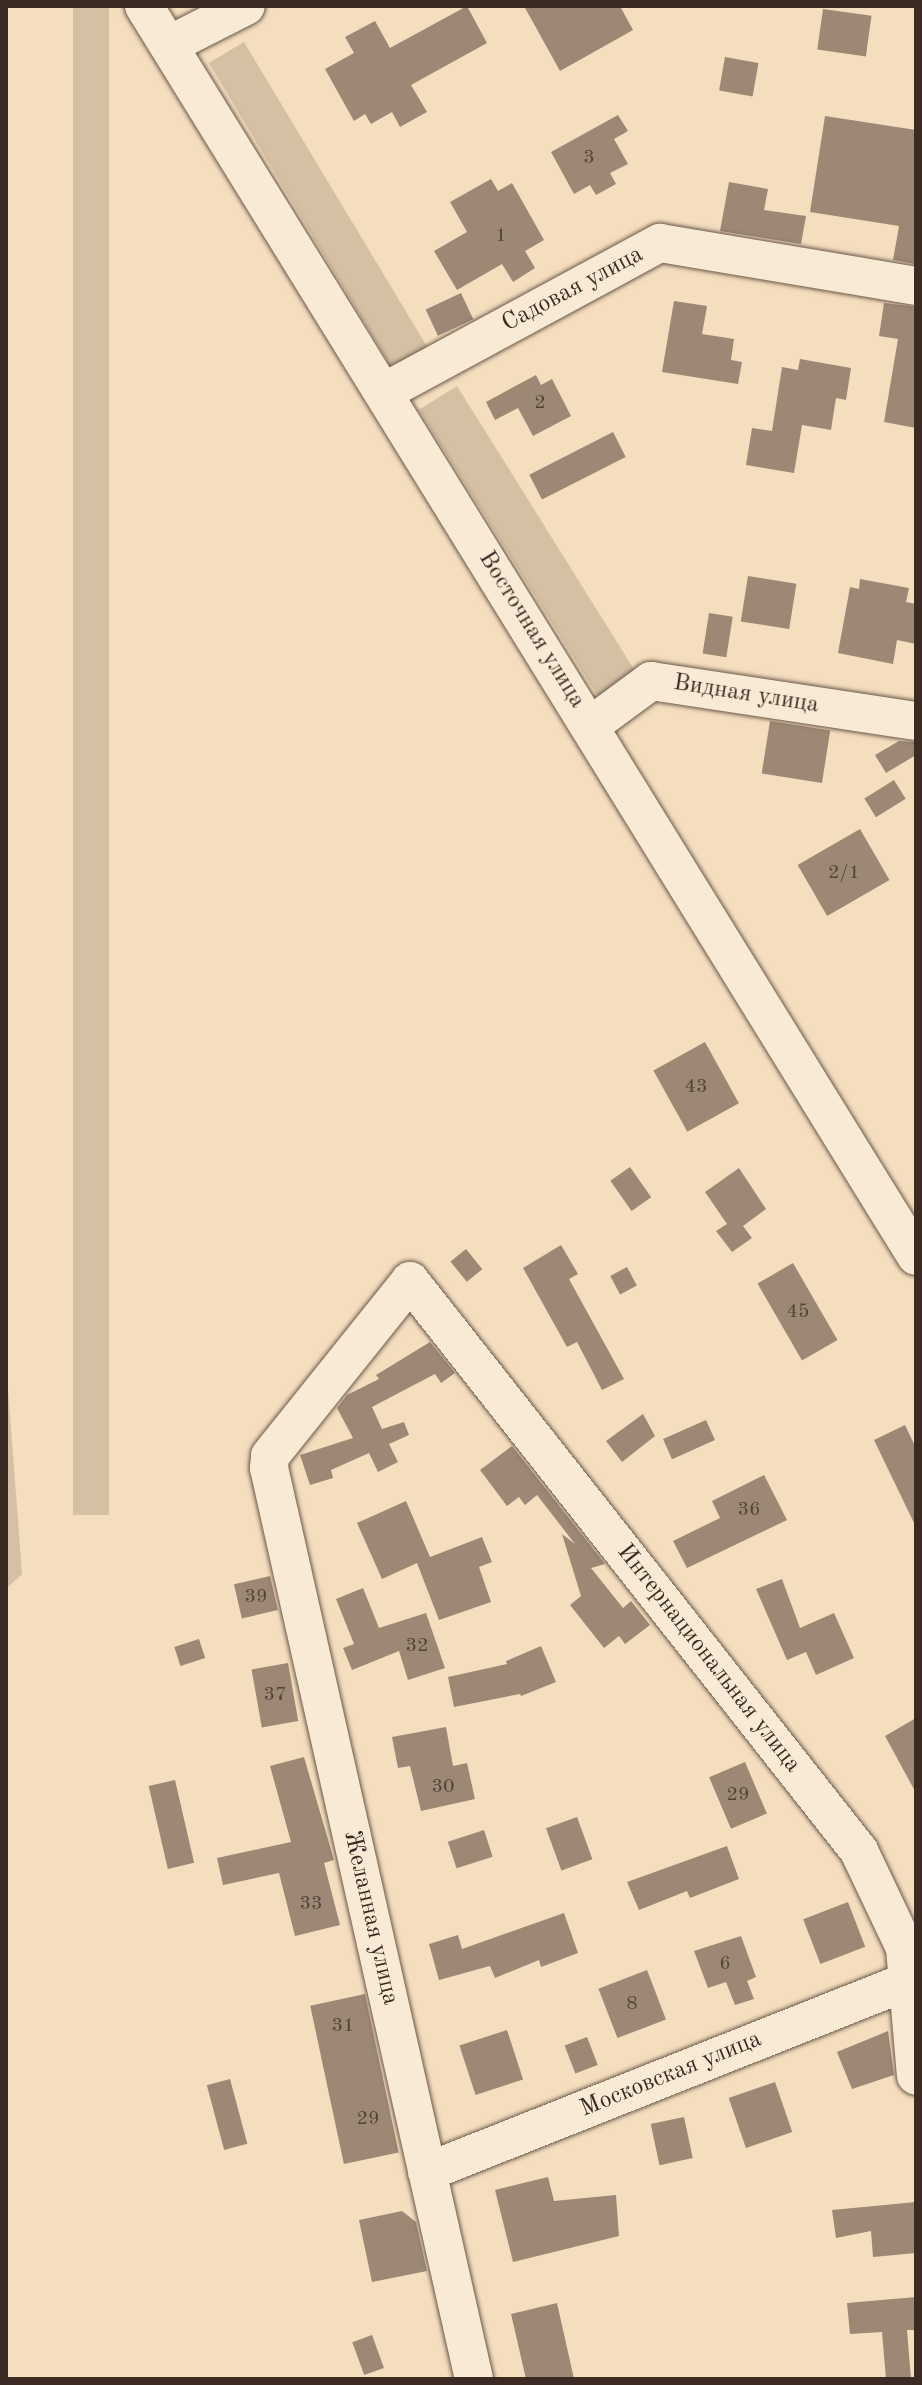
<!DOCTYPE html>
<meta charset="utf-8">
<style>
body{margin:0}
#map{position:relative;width:922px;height:2385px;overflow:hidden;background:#f5debe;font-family:"Old Standard TT",serif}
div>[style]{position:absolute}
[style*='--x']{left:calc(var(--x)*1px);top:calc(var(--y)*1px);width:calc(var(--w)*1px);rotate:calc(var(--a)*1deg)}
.green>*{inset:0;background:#d5c0a4;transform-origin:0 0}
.building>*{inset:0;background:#9c8874;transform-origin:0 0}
.roads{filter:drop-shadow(0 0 2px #6a584a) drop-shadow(0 0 2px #6a584a)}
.minor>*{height:38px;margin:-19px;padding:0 19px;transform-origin:19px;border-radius:19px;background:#f8ead5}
span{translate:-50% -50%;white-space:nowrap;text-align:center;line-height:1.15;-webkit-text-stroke:6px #f8ead5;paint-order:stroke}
.number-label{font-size:20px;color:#534238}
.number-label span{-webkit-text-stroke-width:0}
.street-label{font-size:24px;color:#3b2b24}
.frame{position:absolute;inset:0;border:8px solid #3b2b24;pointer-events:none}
</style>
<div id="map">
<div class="green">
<div style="left:73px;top:6px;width:36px;height:1509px"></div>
<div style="left:244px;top:42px;width:364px;height:41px;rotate:59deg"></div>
<div style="left:457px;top:386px;width:341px;height:45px;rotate:58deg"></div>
<div style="clip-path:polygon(6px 1362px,22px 1574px,6px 1589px)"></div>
</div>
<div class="building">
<div style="clip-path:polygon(467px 6px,487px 43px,411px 85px,427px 112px,400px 127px,392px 112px,371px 124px,365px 114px,354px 121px,325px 69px,354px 53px,345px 37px,375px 21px,390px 48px)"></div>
<div style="clip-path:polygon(524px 6px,620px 6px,633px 30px,560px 71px)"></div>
<div style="left:823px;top:9px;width:49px;height:41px;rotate:8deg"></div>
<div style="left:725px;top:57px;width:34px;height:34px;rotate:10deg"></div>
<div style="clip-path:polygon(618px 115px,628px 131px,614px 139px,628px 164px,610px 173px,616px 184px,596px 195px,590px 185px,574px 194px,551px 152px)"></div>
<div style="clip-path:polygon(825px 116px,916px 130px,916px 264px,893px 260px,899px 226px,810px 212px)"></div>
<div style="clip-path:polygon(491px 179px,498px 191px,512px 183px,544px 240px,525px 251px,535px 268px,513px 282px,502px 264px,457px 290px,434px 251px,467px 232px,450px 202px)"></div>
<div style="clip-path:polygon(729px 182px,768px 189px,764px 210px,806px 216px,801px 244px,720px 231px)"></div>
<div style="left:461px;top:293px;width:29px;height:39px;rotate:65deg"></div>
<div style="clip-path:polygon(674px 301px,707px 306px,702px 334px,734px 339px,731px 360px,742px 362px,738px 384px,662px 372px)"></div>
<div style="clip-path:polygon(884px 303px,916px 307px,916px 428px,884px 422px,898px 339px,879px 336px)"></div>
<div style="clip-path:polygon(800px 359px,851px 368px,846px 400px,836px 398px,831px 430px,802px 425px,794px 473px,746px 465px,752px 428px,772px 431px,782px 367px,798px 370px)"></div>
<div style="clip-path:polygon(536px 375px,541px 385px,552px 379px,571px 416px,533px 436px,518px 408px,495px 420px,486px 402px)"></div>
<div style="left:613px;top:432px;width:28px;height:94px;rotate:63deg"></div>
<div style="left:748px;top:576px;width:49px;height:46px;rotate:9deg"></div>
<div style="clip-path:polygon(860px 579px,909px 588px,906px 602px,916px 604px,916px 644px,897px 640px,893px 664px,838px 653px,850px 587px,859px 589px)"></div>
<div style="left:709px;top:613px;width:24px;height:41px;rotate:9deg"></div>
<div style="left:770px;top:721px;width:61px;height:53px;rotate:9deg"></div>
<div style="clip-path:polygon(899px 741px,916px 742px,916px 755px,886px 773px,875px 755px)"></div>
<div style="left:894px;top:780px;width:22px;height:35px;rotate:58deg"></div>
<div style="left:860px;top:829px;width:59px;height:72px;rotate:60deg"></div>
<div style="left:705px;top:1042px;width:70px;height:59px;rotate:61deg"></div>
<div style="left:630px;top:1167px;width:37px;height:24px;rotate:55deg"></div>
<div style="clip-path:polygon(739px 1168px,766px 1209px,743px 1226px,752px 1238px,732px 1252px,716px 1231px,727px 1224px,705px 1192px)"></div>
<div style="clip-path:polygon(561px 1245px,578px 1274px,569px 1279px,624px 1379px,602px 1390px,577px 1342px,567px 1347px,523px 1268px)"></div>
<div style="left:466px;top:1249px;width:26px;height:20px;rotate:51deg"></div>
<div style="left:793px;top:1263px;width:89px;height:41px;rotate:60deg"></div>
<div style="left:627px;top:1267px;width:21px;height:19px;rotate:62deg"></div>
<div style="clip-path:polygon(430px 1342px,455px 1373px,441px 1383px,435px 1374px,372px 1407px,382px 1429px,404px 1422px,409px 1435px,389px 1444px,398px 1462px,378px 1472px,369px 1453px,331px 1470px,333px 1478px,310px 1485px,300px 1455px,353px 1438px,337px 1408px,347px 1395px,379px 1379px,376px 1375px)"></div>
<div style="clip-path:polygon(643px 1414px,655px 1436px,622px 1462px,606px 1441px)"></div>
<div style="left:706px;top:1420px;width:22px;height:47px;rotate:66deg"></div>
<div style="clip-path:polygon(905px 1425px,916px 1448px,916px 1527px,874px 1440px)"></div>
<div style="clip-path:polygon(512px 1446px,605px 1564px,591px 1568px,623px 1608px,631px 1601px,650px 1625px,625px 1644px,619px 1636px,604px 1648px,570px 1605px,581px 1596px,562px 1534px,575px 1544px,537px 1495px,525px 1505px,519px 1497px,507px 1506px,480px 1470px)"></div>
<div style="clip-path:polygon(764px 1475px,787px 1520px,687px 1568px,673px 1541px,720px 1518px,712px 1501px)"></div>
<div style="clip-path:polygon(406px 1501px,430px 1557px,482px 1537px,492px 1562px,479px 1567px,491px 1602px,439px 1620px,417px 1563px,382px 1579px,357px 1523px)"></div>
<div style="left:270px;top:1576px;width:35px;height:37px;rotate:77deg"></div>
<div style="clip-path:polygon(782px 1579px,800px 1628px,834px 1613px,854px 1658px,816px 1675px,806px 1652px,787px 1660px,756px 1589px)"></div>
<div style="clip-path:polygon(363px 1588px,379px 1628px,426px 1613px,445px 1668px,408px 1680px,399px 1651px,352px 1670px,343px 1648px,354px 1644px,336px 1599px)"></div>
<div style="left:199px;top:1639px;width:20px;height:26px;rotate:72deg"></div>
<div style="clip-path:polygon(541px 1646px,556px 1682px,521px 1696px,520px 1694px,454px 1707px,448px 1677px,507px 1664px,506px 1661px)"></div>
<div style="left:288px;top:1663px;width:59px;height:37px;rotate:80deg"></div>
<div style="clip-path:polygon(916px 1718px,916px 1793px,885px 1736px)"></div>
<div style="clip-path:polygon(446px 1727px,453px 1766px,467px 1763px,475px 1799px,421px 1811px,410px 1766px,398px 1768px,392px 1737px)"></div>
<div style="clip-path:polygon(304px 1757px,334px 1860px,324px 1863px,340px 1925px,295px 1936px,279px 1873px,223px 1885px,217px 1858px,291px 1842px,270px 1766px)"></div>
<div style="left:745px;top:1762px;width:56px;height:39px;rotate:67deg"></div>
<div style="left:175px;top:1780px;width:85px;height:27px;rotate:77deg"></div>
<div style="left:577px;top:1817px;width:45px;height:33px;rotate:70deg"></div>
<div style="left:484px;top:1830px;width:28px;height:38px;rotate:72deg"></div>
<div style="clip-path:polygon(727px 1846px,739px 1879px,690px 1898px,687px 1891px,639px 1910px,627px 1882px)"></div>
<div style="left:848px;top:1902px;width:48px;height:48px;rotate:69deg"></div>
<div style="clip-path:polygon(564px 1913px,578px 1953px,541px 1967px,539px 1960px,495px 1978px,490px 1966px,439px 1980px,429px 1944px,458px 1935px,462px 1949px)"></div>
<div style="clip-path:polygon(741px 1936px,756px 1977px,747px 1981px,754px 1999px,735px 2005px,726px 1982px,708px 1988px,694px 1951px)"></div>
<div style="left:647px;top:1970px;width:53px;height:52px;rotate:69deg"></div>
<div style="left:365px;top:1994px;width:162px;height:56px;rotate:78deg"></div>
<div style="left:507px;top:2030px;width:52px;height:50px;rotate:72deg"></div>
<div style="clip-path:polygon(888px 2031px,894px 2075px,852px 2089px,837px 2052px)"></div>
<div style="left:587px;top:2037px;width:30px;height:24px;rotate:69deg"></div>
<div style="left:230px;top:2079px;width:67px;height:24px;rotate:75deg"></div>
<div style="left:775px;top:2082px;width:53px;height:49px;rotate:71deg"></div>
<div style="left:684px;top:2117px;width:42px;height:34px;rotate:78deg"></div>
<div style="clip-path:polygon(548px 2177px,554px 2201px,616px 2195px,619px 2236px,513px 2262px,495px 2190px)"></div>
<div style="clip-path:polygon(916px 2202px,916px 2253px,873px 2257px,871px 2231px,836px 2238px,832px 2210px)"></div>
<div style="clip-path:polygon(402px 2211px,416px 2222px,427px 2271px,372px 2282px,359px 2220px)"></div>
<div style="clip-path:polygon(916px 2297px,916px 2330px,907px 2330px,911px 2379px,886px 2379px,882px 2332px,850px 2334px,847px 2303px)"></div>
<div style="clip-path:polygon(557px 2303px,574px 2379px,526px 2379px,511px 2314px)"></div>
<div style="left:372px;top:2335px;width:35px;height:21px;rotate:70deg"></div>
</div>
<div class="roads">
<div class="minor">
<div style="--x:144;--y:6;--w:1469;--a:58.3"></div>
<div style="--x:169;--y:45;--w:86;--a:-26.9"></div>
<div style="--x:384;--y:392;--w:314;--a:-28.4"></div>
<div style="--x:660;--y:243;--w:260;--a:9.5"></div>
<div style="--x:590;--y:726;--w:76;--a:-36.4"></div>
<div style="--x:651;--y:681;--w:268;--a:8.6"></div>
<div style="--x:427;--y:2172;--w:526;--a:-21.64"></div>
<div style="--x:474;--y:2379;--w:934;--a:-102.68"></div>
<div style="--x:269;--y:1468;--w:12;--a:-85"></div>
<div style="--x:270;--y:1456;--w:224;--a:-51.3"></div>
<div style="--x:410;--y:1281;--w:726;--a:51.77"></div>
<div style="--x:859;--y:1851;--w:107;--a:64.6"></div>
<div style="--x:905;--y:1948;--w:128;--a:85.1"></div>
</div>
</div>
<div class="number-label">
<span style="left:589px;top:158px">3</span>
<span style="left:501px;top:236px">1</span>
<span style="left:540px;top:403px">2</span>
<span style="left:844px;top:873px">2/1</span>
<span style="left:696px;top:1087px">43</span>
<span style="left:798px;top:1312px">45</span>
<span style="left:749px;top:1510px">36</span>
<span style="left:256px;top:1597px">39</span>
<span style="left:417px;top:1646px">32</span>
<span style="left:275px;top:1695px">37</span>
<span style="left:443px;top:1787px">30</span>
<span style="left:738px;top:1795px">29</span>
<span style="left:311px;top:1904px">33</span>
<span style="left:725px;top:1964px">6</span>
<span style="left:632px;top:2004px">8</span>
<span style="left:343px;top:2026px">31</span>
<span style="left:368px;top:2119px">29</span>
</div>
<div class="street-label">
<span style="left:573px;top:290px;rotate:-28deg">Садовая улица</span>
<span style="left:531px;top:630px;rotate:58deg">Восточная улица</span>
<span style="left:746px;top:695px;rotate:9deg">Видная улица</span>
<span style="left:708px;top:1659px;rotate:52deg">Интернациональная улица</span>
<span style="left:370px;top:1918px;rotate:77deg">Желанная улица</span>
<span style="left:671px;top:2075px;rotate:-22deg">Московская улица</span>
</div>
<div class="frame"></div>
</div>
